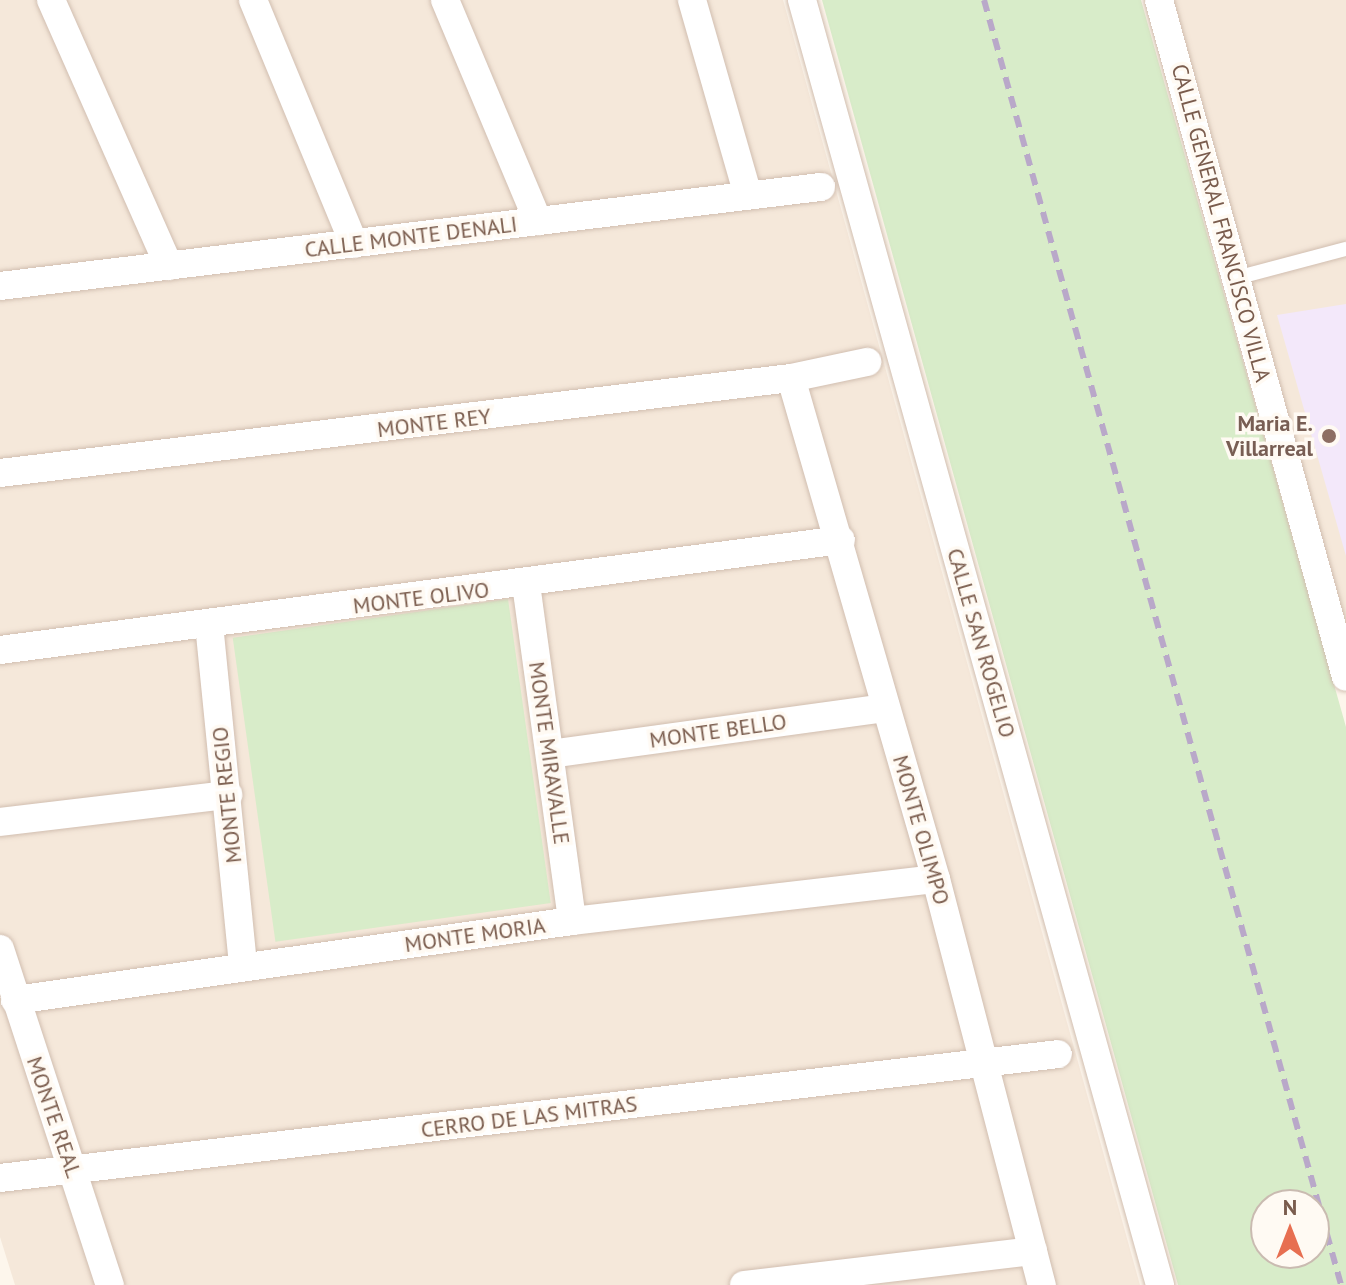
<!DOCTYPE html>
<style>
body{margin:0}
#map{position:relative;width:1346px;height:1285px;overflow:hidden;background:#fdf6ec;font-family:"PT Sans",sans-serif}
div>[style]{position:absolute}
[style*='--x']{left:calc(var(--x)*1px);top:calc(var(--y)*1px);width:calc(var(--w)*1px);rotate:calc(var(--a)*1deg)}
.residential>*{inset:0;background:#f5e8da}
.education>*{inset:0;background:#f3e8fa}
.green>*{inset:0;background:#d8ecc9;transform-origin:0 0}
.roads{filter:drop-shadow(0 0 2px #d1beb0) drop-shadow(0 0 2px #d1beb0)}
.service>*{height:14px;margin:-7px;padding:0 7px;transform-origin:7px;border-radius:7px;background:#fff}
.minor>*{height:28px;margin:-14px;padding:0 14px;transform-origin:14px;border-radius:14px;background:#fff}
.rail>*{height:6px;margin-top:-3px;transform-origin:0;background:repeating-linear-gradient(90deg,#b9a8c9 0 12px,transparent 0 20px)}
.dots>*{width:22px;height:22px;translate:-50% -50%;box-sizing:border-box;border:4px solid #fffaf3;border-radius:50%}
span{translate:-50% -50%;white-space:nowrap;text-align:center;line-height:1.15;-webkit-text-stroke:7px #fffaf3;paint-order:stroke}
.street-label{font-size:22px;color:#7a5c4d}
.education-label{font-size:22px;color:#785e54;font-weight:700}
.right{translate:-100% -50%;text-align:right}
.north{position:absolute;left:1250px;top:1189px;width:80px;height:80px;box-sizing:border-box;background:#fffaf3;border:2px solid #cabbb1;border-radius:50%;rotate:0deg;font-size:22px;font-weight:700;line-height:32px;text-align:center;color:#7a5c4d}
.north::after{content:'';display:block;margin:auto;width:28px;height:36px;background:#e76f51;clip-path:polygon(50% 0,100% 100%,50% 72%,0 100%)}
</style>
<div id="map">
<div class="residential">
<div style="clip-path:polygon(0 0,783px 0,1140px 1285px,15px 1285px,0 1237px)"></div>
<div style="clip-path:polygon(1165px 0,1346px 0,1346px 656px)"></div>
</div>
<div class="education">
<div style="clip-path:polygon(1346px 304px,1346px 556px,1277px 315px)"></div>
</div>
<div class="green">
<div style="clip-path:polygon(evenodd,822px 0,1141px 0,1346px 727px,1346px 1285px,1178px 1285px,822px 0,1266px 1205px,1314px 1205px,1314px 1253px,1266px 1253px,1266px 1205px)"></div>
<div style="left:508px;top:599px;width:307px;height:278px;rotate:82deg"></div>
</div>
<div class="roads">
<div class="service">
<div style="--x:1236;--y:278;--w:114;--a:-14.8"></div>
</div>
<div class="minor">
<div style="--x:51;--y:0;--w:291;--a:66.1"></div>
<div style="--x:253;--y:0;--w:264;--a:67.5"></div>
<div style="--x:445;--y:0;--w:240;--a:67.2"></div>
<div style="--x:692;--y:0;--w:203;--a:74"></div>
<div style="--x:802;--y:0;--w:1334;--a:74.43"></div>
<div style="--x:1159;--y:0;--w:702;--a:74.56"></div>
<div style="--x:0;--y:286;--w:827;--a:-6.88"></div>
<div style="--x:791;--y:378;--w:522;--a:73.86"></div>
<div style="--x:936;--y:879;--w:420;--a:75.4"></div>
<div style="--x:0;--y:473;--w:797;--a:-6.85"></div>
<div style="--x:791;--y:378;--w:78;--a:-11.9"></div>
<div style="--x:526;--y:584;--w:340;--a:82.2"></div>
<div style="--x:209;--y:624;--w:345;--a:84.3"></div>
<div style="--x:0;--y:650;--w:848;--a:-7.45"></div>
<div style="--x:550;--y:754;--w:338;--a:-7.8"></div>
<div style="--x:0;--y:822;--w:230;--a:-6.8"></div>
<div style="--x:0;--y:949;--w:354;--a:71.9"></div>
<div style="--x:15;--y:1000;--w:563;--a:-8.07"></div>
<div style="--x:572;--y:921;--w:366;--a:-6.6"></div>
<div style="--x:0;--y:1178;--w:1065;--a:-6.68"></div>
<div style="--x:744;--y:1285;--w:291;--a:-6.7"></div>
</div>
</div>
<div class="rail">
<div style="--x:984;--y:0;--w:1334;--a:74.47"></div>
</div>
<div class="dots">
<div style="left:1329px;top:436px;background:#8d6e63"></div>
</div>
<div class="street-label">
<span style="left:1221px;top:223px;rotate:75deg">CALLE GENERAL FRANCISCO VILLA</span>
<span style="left:411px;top:237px;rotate:-7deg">CALLE MONTE DENALI</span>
<span style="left:434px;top:423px;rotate:-7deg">MONTE REY</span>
<span style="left:421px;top:598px;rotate:-7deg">MONTE OLIVO</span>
<span style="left:981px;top:643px;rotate:74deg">CALLE SAN ROGELIO</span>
<span style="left:718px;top:731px;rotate:-8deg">MONTE BELLO</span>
<span style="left:549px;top:753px;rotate:82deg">MONTE MIRAVALLE</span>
<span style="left:227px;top:795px;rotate:-96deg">MONTE REGIO</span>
<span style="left:921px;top:830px;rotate:74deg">MONTE OLIMPO</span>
<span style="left:475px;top:935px;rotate:-8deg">MONTE MORIA</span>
<span style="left:54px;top:1117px;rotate:71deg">MONTE REAL</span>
<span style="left:529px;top:1117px;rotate:-7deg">CERRO DE LAS MITRAS</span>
</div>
<div class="education-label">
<span class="right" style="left:1313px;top:436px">Maria E.<br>Villarreal</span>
</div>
<div class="north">N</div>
</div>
